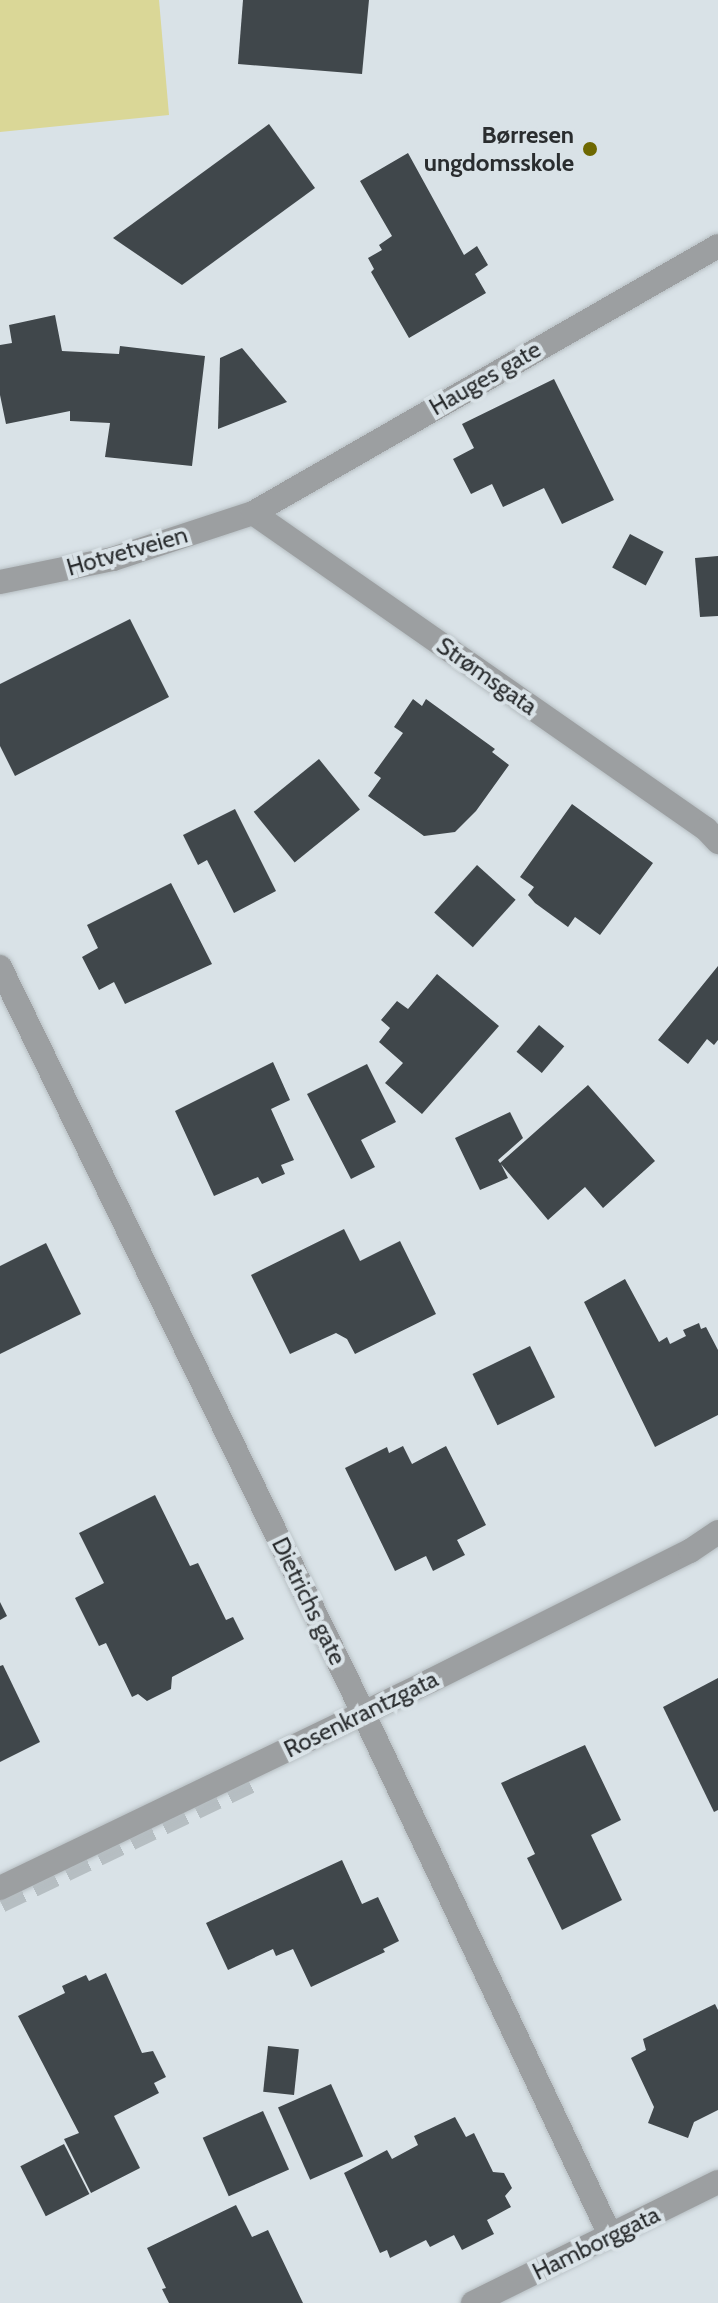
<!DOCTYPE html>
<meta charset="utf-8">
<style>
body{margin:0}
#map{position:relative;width:718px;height:2303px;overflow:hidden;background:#d9e2e7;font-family:Cabin,sans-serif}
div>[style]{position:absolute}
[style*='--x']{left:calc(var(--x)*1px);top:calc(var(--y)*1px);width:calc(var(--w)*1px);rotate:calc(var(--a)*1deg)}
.green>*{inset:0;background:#dad797}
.building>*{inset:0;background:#40474b;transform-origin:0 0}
.major-tunnel>*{height:24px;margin-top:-12px;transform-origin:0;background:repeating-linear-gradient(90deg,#b6bec2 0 24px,transparent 0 36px)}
.roads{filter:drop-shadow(0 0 2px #b6bec2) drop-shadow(0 0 2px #b6bec2)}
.minor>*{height:24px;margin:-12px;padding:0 12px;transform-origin:12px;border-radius:12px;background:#9c9fa1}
.dots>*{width:22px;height:22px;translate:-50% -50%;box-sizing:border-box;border:4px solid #d9e2e7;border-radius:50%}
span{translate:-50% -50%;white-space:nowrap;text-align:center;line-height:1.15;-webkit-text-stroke:8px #d9e2e7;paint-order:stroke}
.poi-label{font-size:24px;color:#2a2d2f;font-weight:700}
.right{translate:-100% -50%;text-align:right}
.street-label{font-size:24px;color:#2a2d2f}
</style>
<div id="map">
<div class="green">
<div style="clip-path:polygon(0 0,159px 0,169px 115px,0 132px)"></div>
</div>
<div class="building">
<div style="clip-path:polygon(243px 0,369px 0,362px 74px,238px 64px)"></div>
<div style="clip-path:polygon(269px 124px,315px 188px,182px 285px,113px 238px)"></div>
<div style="clip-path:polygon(408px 153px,464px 255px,477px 246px,488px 265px,475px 274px,486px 293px,409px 338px,371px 272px,374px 269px,368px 258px,382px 250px,379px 245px,392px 236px,360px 181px)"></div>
<div style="clip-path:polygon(55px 315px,62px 351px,119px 354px,120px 346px,205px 356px,192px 466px,105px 457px,110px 423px,70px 421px,70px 411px,6px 424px,0 395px,0 345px,12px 343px,9px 325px)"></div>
<div style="clip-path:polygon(242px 348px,287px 402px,218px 429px,220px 358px)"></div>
<div style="clip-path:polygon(554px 379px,614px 500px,562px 524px,544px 488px,503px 507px,492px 484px,471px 494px,453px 459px,474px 448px,462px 424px)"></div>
<div style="left:630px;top:534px;width:38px;height:38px;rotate:28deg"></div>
<div style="clip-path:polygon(718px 556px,718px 616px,700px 617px,695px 558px)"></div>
<div style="clip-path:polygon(130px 619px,169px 697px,15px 776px,0 746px,0 684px)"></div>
<div style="clip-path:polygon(413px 699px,422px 706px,426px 699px,495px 749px,492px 752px,509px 765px,476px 811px,455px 832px,424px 836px,368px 796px,381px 778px,374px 773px,403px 733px,394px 727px)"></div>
<div style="left:319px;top:759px;width:65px;height:84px;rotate:51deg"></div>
<div style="clip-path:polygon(572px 804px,653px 863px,600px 935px,575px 917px,568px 927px,535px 903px,528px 895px,534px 887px,520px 877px)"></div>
<div style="clip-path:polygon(235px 809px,276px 891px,234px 913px,207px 860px,198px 865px,183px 835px)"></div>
<div style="left:477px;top:865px;width:52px;height:64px;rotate:42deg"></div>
<div style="clip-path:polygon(171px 883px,212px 964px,125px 1004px,114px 982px,99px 990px,82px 957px,98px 948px,87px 925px)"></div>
<div style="clip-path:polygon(718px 966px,718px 1040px,714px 1045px,707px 1039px,688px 1064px,658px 1040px)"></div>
<div style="clip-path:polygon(437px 974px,499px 1026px,422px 1114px,385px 1083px,403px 1063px,379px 1042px,390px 1028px,381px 1020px,397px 1001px,408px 1009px)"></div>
<div style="left:539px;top:1025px;width:33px;height:35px;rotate:40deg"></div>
<div style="clip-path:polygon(273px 1062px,290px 1100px,271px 1109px,294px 1160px,281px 1165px,285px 1174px,262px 1184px,258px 1177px,214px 1196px,175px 1111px)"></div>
<div style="clip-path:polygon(367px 1064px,396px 1122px,361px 1140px,375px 1167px,351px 1179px,307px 1094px)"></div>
<div style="clip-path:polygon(588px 1085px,655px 1161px,603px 1208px,585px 1187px,548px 1220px,501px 1164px,508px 1178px,480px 1190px,455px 1138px,510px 1112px,523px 1138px,498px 1160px,500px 1163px)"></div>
<div style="clip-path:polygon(344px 1229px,360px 1261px,400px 1241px,436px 1314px,355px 1354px,347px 1339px,336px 1333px,290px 1354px,251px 1275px)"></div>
<div style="clip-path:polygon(46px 1243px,81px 1314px,0 1354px,0 1266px)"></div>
<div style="clip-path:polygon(625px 1279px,659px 1342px,667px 1337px,670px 1344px,686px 1336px,683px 1330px,699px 1323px,701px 1329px,706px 1327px,718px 1350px,718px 1415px,655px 1447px,584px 1302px)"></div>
<div style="left:530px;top:1346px;width:57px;height:64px;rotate:64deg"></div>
<div style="clip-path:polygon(403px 1446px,412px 1464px,446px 1446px,486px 1525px,457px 1540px,465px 1555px,433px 1571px,426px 1556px,395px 1571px,345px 1468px,387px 1447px,389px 1453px)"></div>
<div style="clip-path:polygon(155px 1495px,190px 1566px,198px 1563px,226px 1620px,233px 1617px,244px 1639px,172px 1677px,171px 1689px,147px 1701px,138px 1694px,132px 1697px,106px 1643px,99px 1646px,75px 1598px,104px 1583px,79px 1533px)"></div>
<div style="clip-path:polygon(0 1602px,7px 1616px,0 1620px)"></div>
<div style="clip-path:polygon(3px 1665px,40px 1742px,0 1762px,0 1666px)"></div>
<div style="clip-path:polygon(718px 1678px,718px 1810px,714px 1812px,663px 1707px)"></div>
<div style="clip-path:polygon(585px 1745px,621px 1820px,591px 1835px,622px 1900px,562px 1930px,527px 1858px,535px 1854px,501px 1783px)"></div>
<div style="clip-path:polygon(342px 1860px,362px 1904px,378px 1897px,399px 1941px,383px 1949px,385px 1952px,311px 1987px,293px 1949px,276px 1956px,273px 1949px,228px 1970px,206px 1923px)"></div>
<div style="clip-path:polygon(106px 1973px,142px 2053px,153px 2051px,166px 2077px,154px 2083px,159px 2093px,114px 2116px,140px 2168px,91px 2193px,64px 2139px,79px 2133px,18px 2016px,65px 1993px,62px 1986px,86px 1975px,89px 1981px)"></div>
<div style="clip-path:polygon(715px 2004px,718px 2010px,718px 2110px,694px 2122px,688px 2138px,648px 2123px,654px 2107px,631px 2058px,646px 2050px,643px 2039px)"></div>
<div style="left:268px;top:2046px;width:31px;height:46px;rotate:6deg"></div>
<div style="left:331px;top:2084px;width:79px;height:58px;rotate:66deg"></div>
<div style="left:263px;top:2111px;width:64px;height:66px;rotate:66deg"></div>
<div style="clip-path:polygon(455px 2117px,466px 2137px,474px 2133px,493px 2172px,504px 2173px,512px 2188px,505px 2196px,511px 2207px,487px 2220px,494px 2234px,462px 2250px,454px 2235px,430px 2247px,426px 2240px,390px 2258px,387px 2250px,380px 2253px,344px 2173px,387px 2150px,392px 2159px,418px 2145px,414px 2136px)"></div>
<div style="left:64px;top:2144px;width:56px;height:49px;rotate:63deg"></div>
<div style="clip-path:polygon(236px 2205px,252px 2237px,268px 2230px,303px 2303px,169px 2303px,162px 2289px,166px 2288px,147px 2248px)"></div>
</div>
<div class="major-tunnel">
<div style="--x:0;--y:1901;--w:280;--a:-25.6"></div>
</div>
<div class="roads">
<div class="minor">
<div style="--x:253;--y:513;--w:552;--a:34.9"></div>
<div style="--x:706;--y:829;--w:18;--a:47"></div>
<div style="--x:0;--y:582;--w:115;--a:-11.5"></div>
<div style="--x:113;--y:559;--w:147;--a:-18.2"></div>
<div style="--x:253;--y:513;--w:536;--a:-29.86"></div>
<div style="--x:0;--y:967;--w:794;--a:64.02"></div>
<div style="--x:348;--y:1681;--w:615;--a:64.68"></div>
<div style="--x:0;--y:1888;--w:477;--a:-25.7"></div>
<div style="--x:430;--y:1681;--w:291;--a:-26.6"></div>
<div style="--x:690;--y:1551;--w:34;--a:-34"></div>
<div style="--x:473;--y:2303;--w:273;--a:-26.3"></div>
</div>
</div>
<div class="dots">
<div style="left:590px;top:149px;background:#6e6801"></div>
</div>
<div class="poi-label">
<span class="right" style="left:574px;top:149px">Børresen<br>ungdomsskole</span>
</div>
<div class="street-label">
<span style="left:485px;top:378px;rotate:-30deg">Hauges gate</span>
<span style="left:127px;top:551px;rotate:-16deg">Hotvetveien</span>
<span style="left:487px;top:676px;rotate:35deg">Strømsgata</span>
<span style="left:309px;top:1601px;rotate:64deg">Dietrichs gate</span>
<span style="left:361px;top:1714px;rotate:-26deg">Rosenkrantzgata</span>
<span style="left:596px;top:2243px;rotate:-26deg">Hamborggata</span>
</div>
</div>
